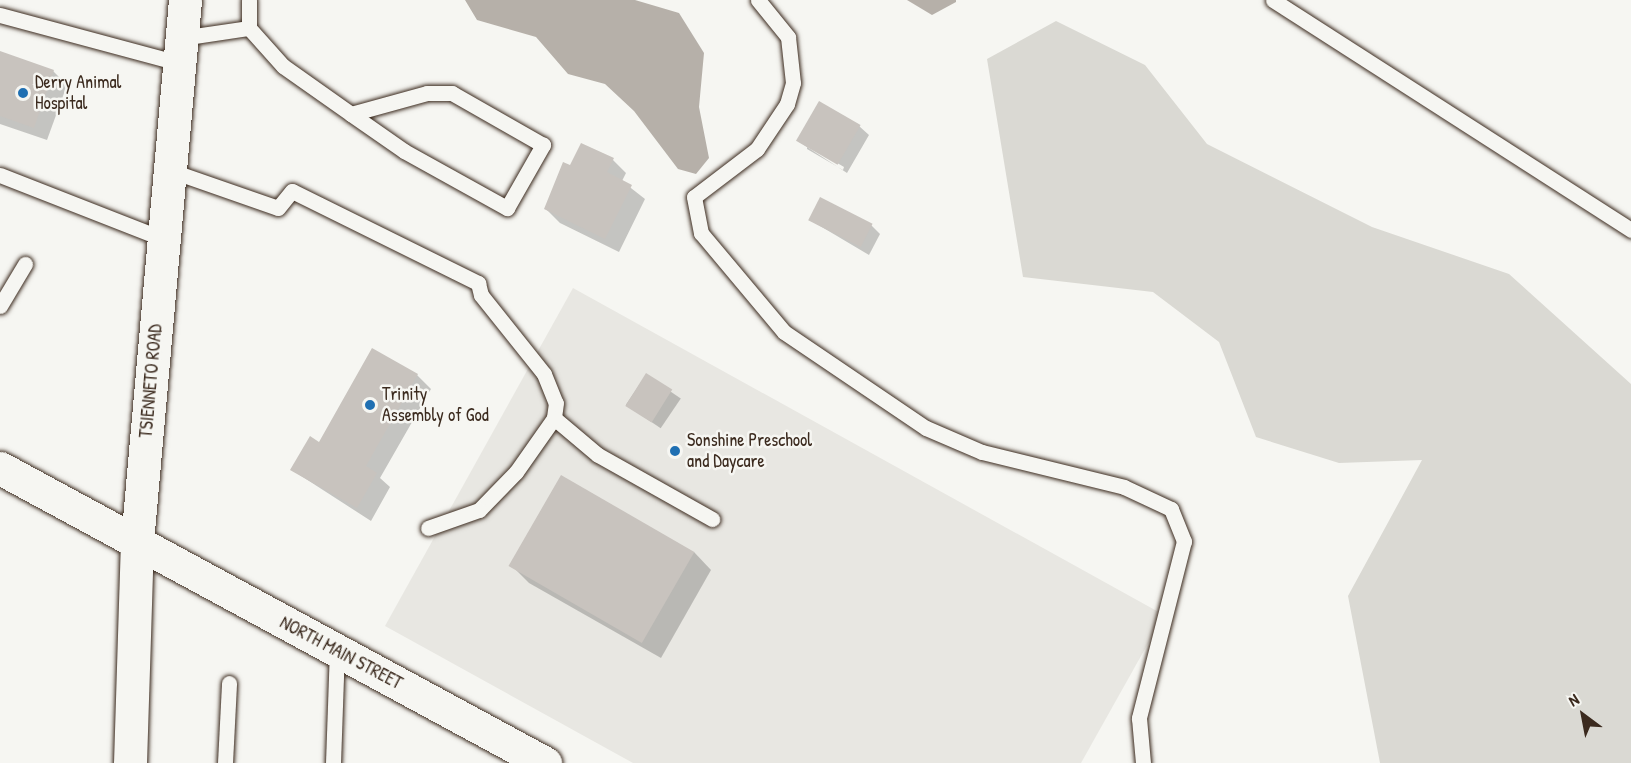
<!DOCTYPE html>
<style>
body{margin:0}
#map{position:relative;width:1631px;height:763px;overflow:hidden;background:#f6f6f2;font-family:"Patrick Hand",sans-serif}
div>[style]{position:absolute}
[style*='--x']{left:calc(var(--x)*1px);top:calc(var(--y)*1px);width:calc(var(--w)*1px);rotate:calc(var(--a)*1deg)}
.built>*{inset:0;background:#e8e7e2}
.green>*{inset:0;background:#dad9d3}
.water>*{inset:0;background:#b6b0a9}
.shadow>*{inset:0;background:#0003;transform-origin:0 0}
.building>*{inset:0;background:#c8c3be;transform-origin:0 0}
.roads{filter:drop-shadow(0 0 2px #3b2a1e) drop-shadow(0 0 2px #3b2a1e)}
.service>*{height:15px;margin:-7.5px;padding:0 7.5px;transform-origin:7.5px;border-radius:7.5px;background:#f6f6f2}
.tertiary>*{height:33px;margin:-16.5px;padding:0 16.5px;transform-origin:16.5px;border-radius:16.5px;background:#f6f6f2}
.primary>*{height:33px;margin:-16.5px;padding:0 16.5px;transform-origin:16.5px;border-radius:16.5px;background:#f6f6f2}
.dots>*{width:16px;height:16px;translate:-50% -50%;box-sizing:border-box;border:3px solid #f6f6f2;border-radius:50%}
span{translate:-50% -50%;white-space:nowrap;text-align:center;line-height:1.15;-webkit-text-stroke:5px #f6f6f2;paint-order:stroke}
.poi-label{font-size:18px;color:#3b2a1e}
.left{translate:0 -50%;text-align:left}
.street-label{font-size:18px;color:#3b2a1e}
.north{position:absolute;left:1553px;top:685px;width:60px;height:60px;-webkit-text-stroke:4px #f6f6f2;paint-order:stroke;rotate:328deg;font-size:16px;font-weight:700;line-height:24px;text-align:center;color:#3b2a1e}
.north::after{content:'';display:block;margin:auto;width:21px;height:27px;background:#3b2a1e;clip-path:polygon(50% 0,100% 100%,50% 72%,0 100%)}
</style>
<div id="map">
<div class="built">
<div style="clip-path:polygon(573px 288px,1164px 615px,1081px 763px,633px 763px,385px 626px)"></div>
</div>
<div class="green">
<div style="clip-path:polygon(1056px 21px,1145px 65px,1207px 144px,1372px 227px,1509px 274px,1631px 384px,1631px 763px,1380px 763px,1348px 596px,1422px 460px,1339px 463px,1256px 437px,1219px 342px,1153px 292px,1023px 277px,987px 59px)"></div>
</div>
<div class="water">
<div style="clip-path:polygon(465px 0,635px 0,679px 13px,704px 53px,699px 107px,709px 158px,696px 174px,678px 169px,634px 111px,605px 84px,568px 74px,536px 37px,477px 20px)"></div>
<div style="clip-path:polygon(907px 0,956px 0,956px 2px,932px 15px)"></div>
</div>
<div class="shadow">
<div style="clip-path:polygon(0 53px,53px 71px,67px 85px,47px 140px,0 124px)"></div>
<div style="clip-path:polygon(evenodd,859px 126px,869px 135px,847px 173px,798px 141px,859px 126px,807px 145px,844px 167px,843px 170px,807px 149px,807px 145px)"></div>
<div style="clip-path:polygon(613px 160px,626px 173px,622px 181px,645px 199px,619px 252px,560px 223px,546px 209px,570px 167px)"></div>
<div style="clip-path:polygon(810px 220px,871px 225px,880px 234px,869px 255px)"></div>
<div style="clip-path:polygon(417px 375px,431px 389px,380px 478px,390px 487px,371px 521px,292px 470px,320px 444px)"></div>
<div style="left:646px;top:375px;width:42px;height:36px;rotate:34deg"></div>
<div style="clip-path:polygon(694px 552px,711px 570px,661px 658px,529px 583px,511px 565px)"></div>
</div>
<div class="building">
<div style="clip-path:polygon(0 51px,54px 70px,34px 128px,0 116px)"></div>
<div style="left:819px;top:101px;width:48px;height:46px;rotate:30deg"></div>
<div style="clip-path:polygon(581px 143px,614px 158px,607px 172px,632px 185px,605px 239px,544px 209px,563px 162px,570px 165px)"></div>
<div style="left:820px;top:197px;width:59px;height:26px;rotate:27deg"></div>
<div style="clip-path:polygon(372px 348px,418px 374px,366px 466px,377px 473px,357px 508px,290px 470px,310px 436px,319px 442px)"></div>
<div style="left:646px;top:373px;width:31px;height:39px;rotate:32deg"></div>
<div style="left:561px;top:475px;width:154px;height:105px;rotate:30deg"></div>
</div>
<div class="roads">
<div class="service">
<div style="--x:249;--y:0;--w:28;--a:90"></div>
<div style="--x:249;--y:28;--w:51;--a:48.2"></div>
<div style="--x:283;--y:66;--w:83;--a:35.2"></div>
<div style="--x:351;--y:114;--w:65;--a:34.9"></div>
<div style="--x:404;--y:151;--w:118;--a:29"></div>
<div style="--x:507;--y:208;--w:73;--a:-60.3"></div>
<div style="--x:543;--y:145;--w:105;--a:-150.3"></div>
<div style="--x:452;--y:93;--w:25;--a:180"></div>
<div style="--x:427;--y:93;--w:79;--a:164.6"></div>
<div style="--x:758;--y:0;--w:48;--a:51"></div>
<div style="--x:788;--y:37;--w:46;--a:83.8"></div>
<div style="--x:793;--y:83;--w:22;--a:106"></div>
<div style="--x:787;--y:104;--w:54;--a:123.7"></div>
<div style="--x:757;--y:149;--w:79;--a:142.7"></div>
<div style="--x:694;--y:197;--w:37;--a:79"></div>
<div style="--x:701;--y:233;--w:129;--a:50"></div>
<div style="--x:784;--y:332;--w:171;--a:34.1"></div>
<div style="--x:926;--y:428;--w:61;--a:23.2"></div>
<div style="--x:982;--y:452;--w:146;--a:13.8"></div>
<div style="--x:1124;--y:487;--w:52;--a:25.1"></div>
<div style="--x:1171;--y:509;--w:35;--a:68"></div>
<div style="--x:1184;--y:541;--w:183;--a:104.3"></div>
<div style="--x:1139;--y:718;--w:45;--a:84.9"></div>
<div style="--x:1273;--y:0;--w:426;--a:32.7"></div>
<div style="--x:0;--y:15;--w:185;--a:15"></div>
<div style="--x:181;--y:38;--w:69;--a:-8.4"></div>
<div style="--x:169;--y:170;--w:115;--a:19.2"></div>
<div style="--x:278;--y:208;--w:22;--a:-51"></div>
<div style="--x:292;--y:191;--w:208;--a:26.3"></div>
<div style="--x:478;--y:283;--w:12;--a:76"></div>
<div style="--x:481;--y:295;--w:101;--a:51.4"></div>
<div style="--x:544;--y:374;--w:31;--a:68"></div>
<div style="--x:556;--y:403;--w:15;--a:98"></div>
<div style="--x:554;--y:418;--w:66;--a:125.1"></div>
<div style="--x:516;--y:472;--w:53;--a:134.2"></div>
<div style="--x:479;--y:510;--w:54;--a:160.6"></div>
<div style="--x:0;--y:175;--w:175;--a:21.4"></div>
<div style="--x:0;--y:306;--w:49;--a:-59.2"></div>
<div style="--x:554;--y:418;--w:57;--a:40.1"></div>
<div style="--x:598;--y:455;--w:131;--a:29.3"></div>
<div style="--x:225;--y:763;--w:80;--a:-87.1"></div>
<div style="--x:333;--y:763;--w:113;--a:-88"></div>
</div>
<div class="tertiary">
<div style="--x:130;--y:763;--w:221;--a:-88.2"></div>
<div style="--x:137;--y:542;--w:544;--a:-84.94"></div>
</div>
<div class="primary">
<div style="--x:0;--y:468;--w:620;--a:28.43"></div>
</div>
</div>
<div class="dots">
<div style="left:23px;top:93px;background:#1f6fb2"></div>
<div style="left:370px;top:405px;background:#1f6fb2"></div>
<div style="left:675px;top:451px;background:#1f6fb2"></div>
</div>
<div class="poi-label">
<span class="left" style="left:35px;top:93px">Derry Animal<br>Hospital</span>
<span class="left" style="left:382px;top:405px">Trinity<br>Assembly of God</span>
<span class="left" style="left:687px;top:451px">Sonshine Preschool<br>and Daycare</span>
</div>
<div class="street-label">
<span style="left:151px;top:381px;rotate:-85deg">TSIENNETO ROAD</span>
<span style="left:341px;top:653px;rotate:28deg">NORTH MAIN STREET</span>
</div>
<div class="north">N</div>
</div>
